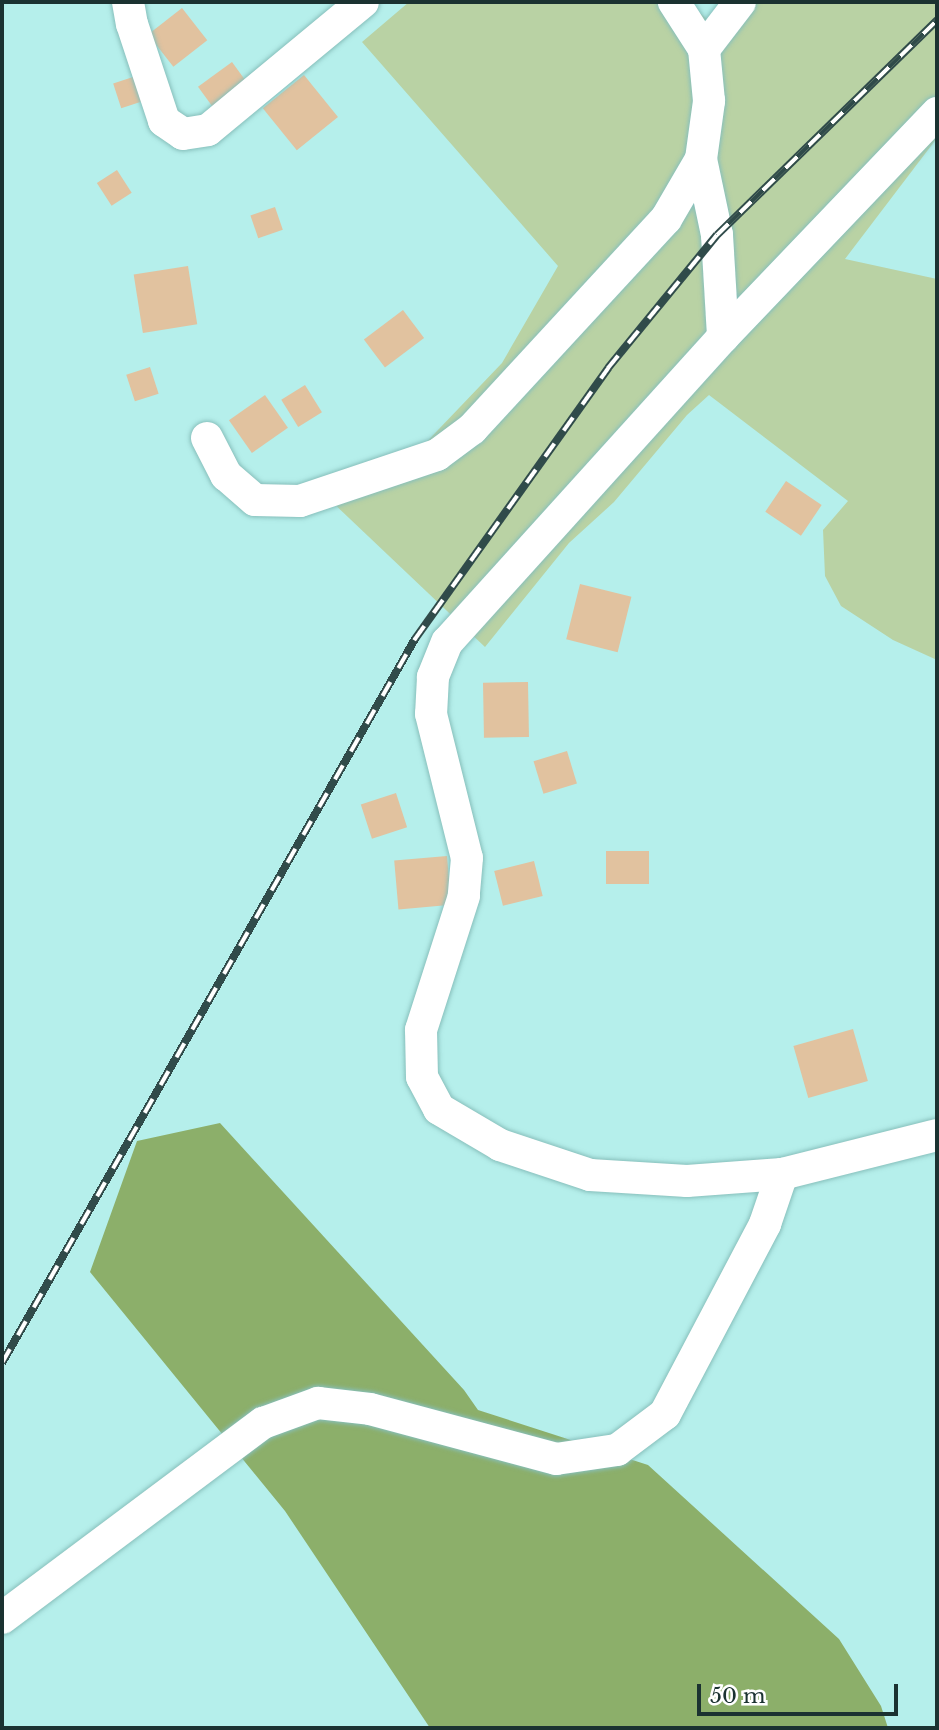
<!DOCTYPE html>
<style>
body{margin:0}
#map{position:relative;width:939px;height:1730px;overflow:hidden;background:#b5efeb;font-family:"Libre Baskerville",serif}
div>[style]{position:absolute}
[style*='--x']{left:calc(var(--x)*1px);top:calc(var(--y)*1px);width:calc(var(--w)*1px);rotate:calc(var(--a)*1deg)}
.green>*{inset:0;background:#b9d2a4}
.forest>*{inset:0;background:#8caf6a}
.building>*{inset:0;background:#e1c29f;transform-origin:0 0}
.roads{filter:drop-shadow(0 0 2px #87bfbb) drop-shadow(0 0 2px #87bfbb)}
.minor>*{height:32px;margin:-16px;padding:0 16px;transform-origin:16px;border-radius:16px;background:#fff}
.rail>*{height:8px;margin-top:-4px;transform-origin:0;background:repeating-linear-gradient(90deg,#fff 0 16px,#304b4a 0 32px);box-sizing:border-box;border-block:2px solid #304b4a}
span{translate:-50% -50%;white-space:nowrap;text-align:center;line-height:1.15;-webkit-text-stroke:5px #fff;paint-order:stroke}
.frame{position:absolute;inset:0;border:4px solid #1b3231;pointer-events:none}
.scale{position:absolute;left:697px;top:1684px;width:201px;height:32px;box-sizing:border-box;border:4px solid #1b3231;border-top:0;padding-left:9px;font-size:21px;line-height:24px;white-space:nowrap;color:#1b3231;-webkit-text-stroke:5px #fff;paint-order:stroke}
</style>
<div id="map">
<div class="green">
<div style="clip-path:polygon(409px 2px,687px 2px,729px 38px,757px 2px,937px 2px,937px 138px,845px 259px,937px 279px,937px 660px,893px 640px,841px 606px,825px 576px,823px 530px,848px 501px,709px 395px,687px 415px,614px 502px,569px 543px,485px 647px,330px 500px,395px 475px,502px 363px,558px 266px,362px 42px)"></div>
</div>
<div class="forest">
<div style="clip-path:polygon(220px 1123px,464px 1390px,478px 1410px,648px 1465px,839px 1639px,881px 1706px,888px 1728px,430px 1728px,285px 1511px,90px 1272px,137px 1141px)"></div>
</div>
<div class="building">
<div style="left:182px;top:8px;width:41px;height:43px;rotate:52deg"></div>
<div style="left:232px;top:62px;width:26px;height:42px;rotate:54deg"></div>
<div style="left:304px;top:75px;width:54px;height:53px;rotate:51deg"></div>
<div style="left:136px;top:76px;width:26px;height:24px;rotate:72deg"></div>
<div style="left:117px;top:170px;width:27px;height:24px;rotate:57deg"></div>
<div style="left:275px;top:207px;width:24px;height:26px;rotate:71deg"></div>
<div style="left:188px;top:266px;width:59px;height:55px;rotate:81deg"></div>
<div style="left:403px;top:310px;width:35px;height:49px;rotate:53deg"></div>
<div style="left:150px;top:367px;width:28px;height:25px;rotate:72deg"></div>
<div style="left:305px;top:385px;width:32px;height:28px;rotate:58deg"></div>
<div style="left:265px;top:395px;width:40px;height:44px;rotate:55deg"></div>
<div style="left:786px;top:481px;width:43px;height:37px;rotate:34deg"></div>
<div style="left:580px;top:584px;width:53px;height:57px;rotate:14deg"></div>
<div style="left:528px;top:682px;width:55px;height:45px;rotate:89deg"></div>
<div style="left:567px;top:751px;width:34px;height:35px;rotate:73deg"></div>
<div style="left:396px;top:793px;width:36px;height:37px;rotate:72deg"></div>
<div style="left:606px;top:851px;width:43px;height:33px"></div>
<div style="left:447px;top:856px;width:49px;height:53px;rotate:85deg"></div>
<div style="left:534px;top:861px;width:36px;height:41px;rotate:76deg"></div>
<div style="left:853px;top:1029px;width:54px;height:62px;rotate:74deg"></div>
</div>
<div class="roads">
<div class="minor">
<div style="--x:128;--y:2;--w:22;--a:80"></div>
<div style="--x:132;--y:24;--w:102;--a:71.7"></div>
<div style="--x:164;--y:121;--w:23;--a:34"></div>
<div style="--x:183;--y:134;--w:25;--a:-9"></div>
<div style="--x:208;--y:130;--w:201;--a:-39.6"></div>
<div style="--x:704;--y:49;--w:59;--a:-52.5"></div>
<div style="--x:937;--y:113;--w:310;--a:133.7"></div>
<div style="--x:723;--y:337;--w:411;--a:132.1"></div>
<div style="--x:447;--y:642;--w:38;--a:112"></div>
<div style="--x:433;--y:677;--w:37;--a:93"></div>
<div style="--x:431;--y:714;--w:148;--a:76"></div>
<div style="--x:467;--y:858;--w:38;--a:95"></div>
<div style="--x:464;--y:896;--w:141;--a:107.8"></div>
<div style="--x:421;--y:1030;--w:47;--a:88.8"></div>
<div style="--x:422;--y:1077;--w:36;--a:62"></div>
<div style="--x:439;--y:1109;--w:71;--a:30.5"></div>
<div style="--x:500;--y:1145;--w:95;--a:18.4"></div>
<div style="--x:590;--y:1175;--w:97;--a:3.5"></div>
<div style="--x:687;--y:1181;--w:95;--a:-4.2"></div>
<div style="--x:782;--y:1174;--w:160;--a:-14.1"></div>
<div style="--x:701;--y:159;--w:78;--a:78.1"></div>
<div style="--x:717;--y:235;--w:102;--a:86.6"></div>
<div style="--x:207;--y:438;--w:42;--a:62.8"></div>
<div style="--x:226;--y:475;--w:38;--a:41"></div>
<div style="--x:255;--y:500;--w:45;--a:1.3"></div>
<div style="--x:300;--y:501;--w:145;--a:-18.6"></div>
<div style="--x:437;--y:455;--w:44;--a:-36.6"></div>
<div style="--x:472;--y:429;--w:286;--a:-47.3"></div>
<div style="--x:666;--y:219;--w:69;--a:-59.7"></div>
<div style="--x:701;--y:159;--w:59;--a:-82.1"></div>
<div style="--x:709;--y:101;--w:52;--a:-95.5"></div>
<div style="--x:704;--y:49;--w:56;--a:-122.6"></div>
<div style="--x:2;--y:1618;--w:326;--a:-36.8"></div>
<div style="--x:263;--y:1423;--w:59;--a:-20"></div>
<div style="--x:318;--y:1403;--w:52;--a:6.6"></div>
<div style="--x:370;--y:1409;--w:193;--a:15"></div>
<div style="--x:556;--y:1459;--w:62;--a:-8.4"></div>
<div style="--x:617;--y:1450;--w:60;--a:-36.9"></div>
<div style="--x:665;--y:1414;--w:215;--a:-62.2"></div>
<div style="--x:765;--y:1224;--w:53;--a:-71.2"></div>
</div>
</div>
<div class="rail">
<div style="--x:2;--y:1363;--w:834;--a:-60.3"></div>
<div style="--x:415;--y:639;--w:333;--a:-54.5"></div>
<div style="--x:608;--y:368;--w:172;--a:-50.7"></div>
<div style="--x:717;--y:235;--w:308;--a:-44.3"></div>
</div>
<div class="frame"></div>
<div class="scale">50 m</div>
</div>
